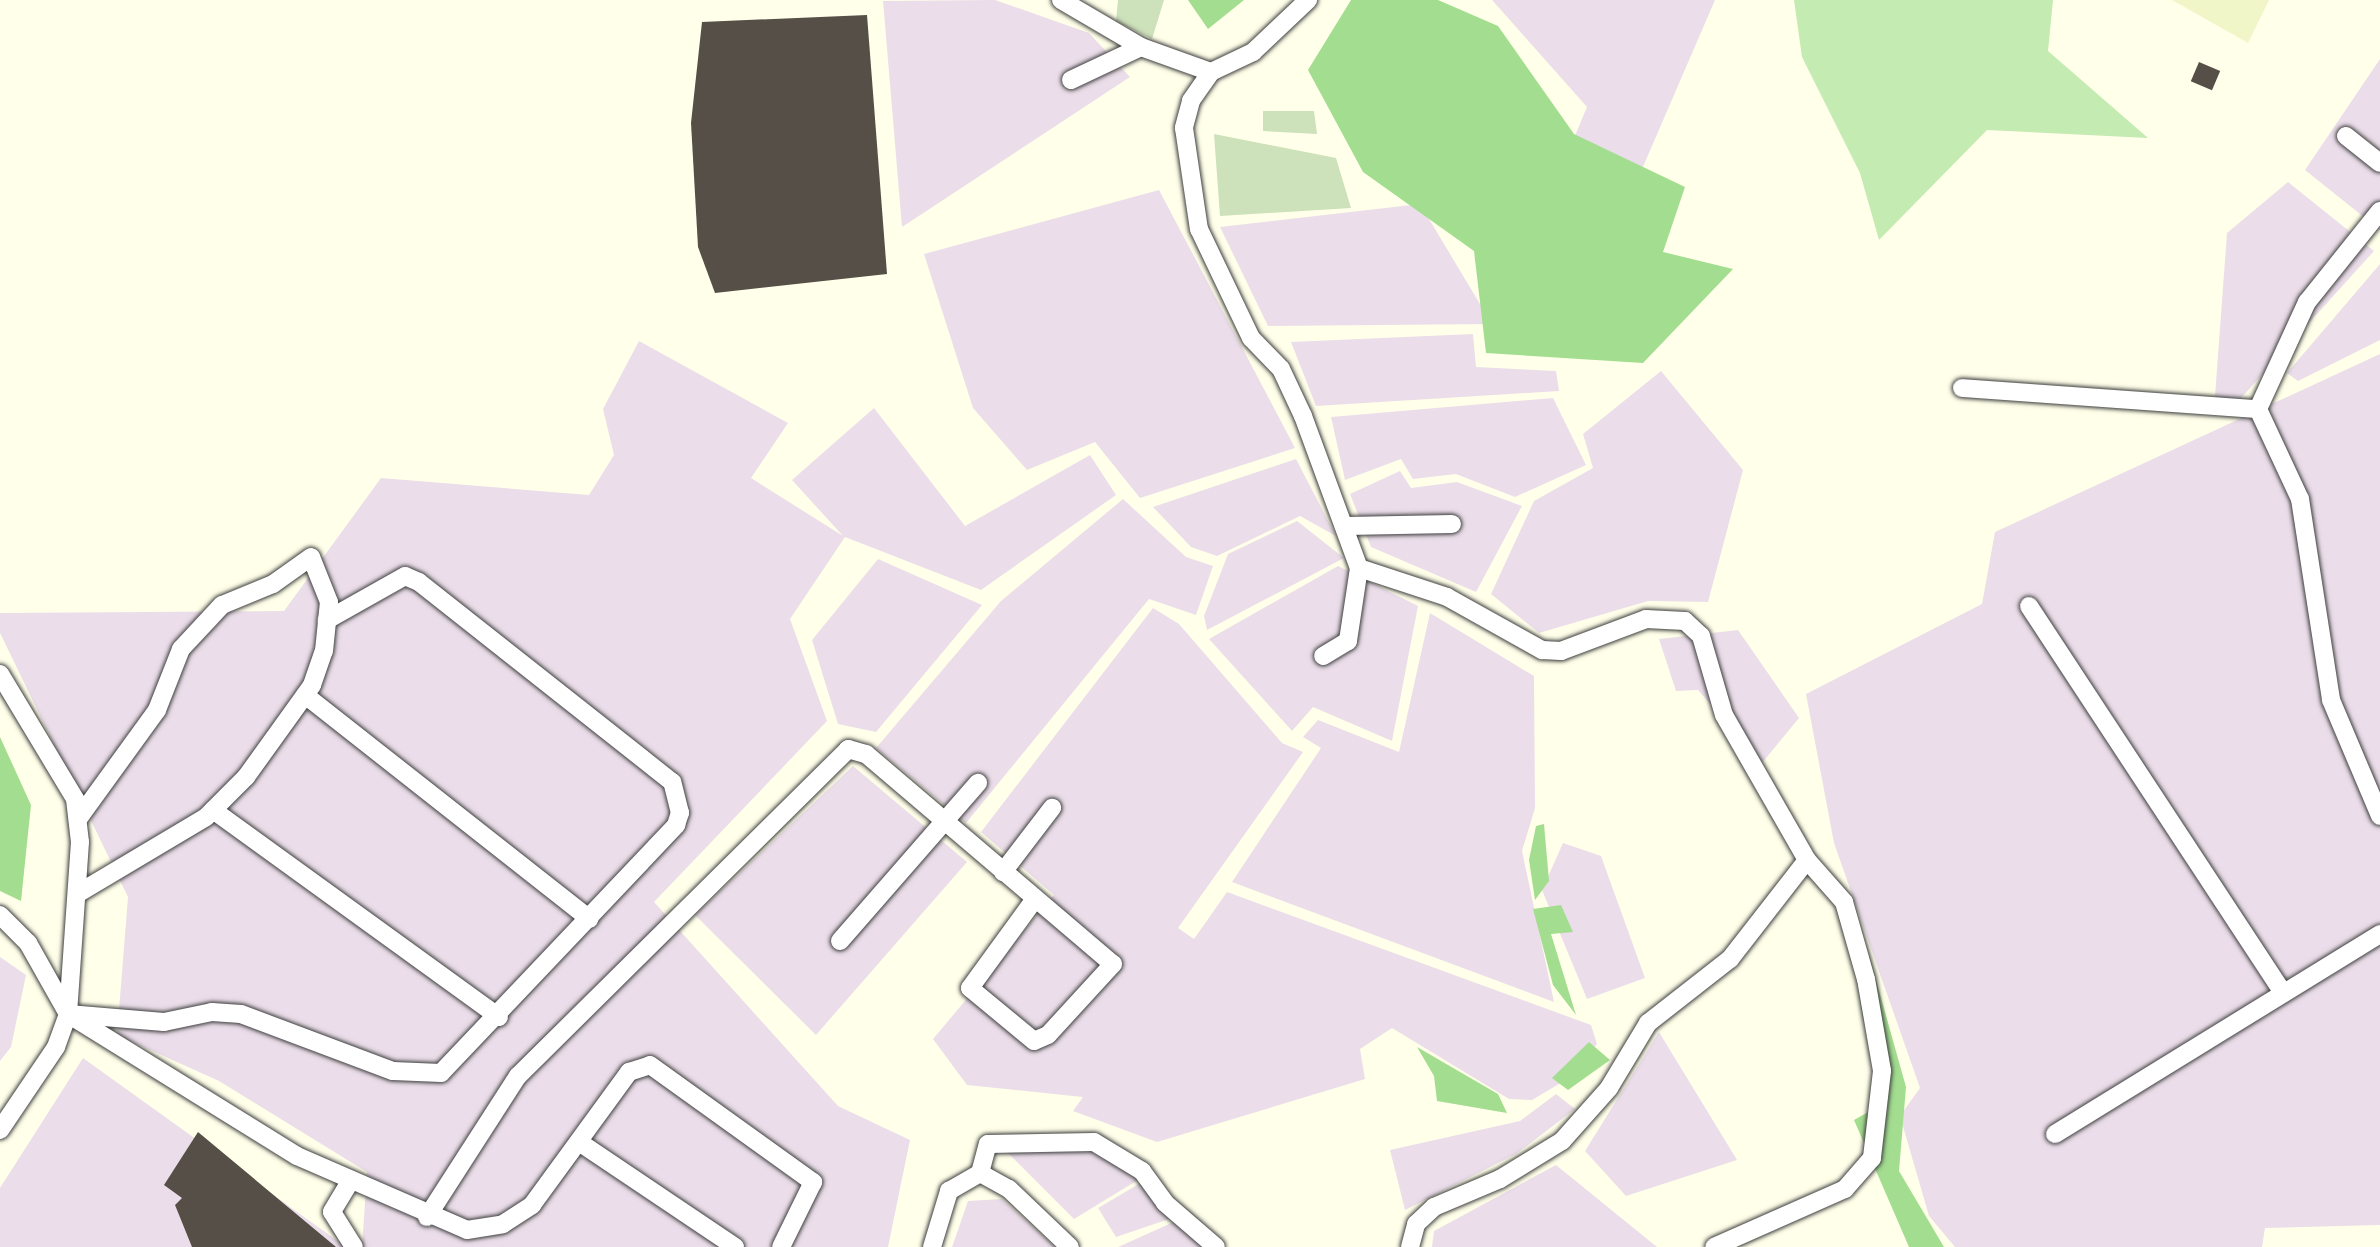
<!DOCTYPE html>
<style>
body{margin:0}
#map{position:relative;width:2380px;height:1247px;overflow:hidden;background:#ffffea;font-family:"IBM Plex Serif",serif}
div>[style]{position:absolute}
[style*='--x']{left:calc(var(--x)*1px);top:calc(var(--y)*1px);width:calc(var(--w)*1px);rotate:calc(var(--a)*1deg)}
.industrial>*{inset:0;background:#ebdeea}
.farmland>*{inset:0;background:#f1f6c8}
.green>*{inset:0;background:#c4ebb2}
.forest>*{inset:0;background:#a3dd90}
.cemetery>*{inset:0;background:#cde1ba}
.building>*{inset:0;background:#554f47;transform-origin:0 0}
.roads{filter:drop-shadow(0 0 2px #3e3e3e) drop-shadow(0 0 2px #3e3e3e)}
.minor>*{height:18px;margin:-9px;padding:0 9px;transform-origin:9px;border-radius:9px;background:#fff}
span{translate:-50% -50%;white-space:nowrap;text-align:center;line-height:1.15;-webkit-text-stroke:8px #fff;paint-order:stroke}
</style>
<div id="map">
<div class="industrial">
<div style="clip-path:polygon(995px 0,1089px 33px,1130px 77px,902px 227px,883px 1px)"></div>
<div style="clip-path:polygon(1492px 0,1715px 0,1636px 183px,1569px 150px,1587px 107px)"></div>
<div style="clip-path:polygon(2380px 59px,2380px 230px,2305px 170px)"></div>
<div style="clip-path:polygon(2288px 182px,2374px 251px,2232px 408px,2215px 396px,2227px 233px)"></div>
<div style="clip-path:polygon(1159px 190px,1295px 448px,1140px 498px,1095px 442px,1027px 470px,973px 408px,924px 254px)"></div>
<div style="clip-path:polygon(1420px 204px,1492px 324px,1268px 326px,1220px 227px)"></div>
<div style="clip-path:polygon(2380px 264px,2380px 340px,2298px 381px,2287px 373px)"></div>
<div style="clip-path:polygon(1473px 334px,1476px 367px,1556px 371px,1559px 391px,1316px 406px,1291px 342px)"></div>
<div style="clip-path:polygon(639px 341px,788px 423px,751px 478px,843px 536px,792px 480px,874px 408px,965px 526px,1090px 455px,1116px 495px,981px 590px,845px 537px,790px 619px,827px 721px,654px 902px,838px 1106px,910px 1140px,888px 1247px,362px 1247px,367px 1172px,219px 1081px,117px 1035px,128px 897px,0 633px,0 613px,284px 611px,381px 478px,589px 495px,614px 455px,603px 409px)"></div>
<div style="clip-path:polygon(2380px 354px,2380px 1225px,2265px 1228px,2262px 1247px,1955px 1247px,1929px 1216px,1900px 1116px,1920px 1088px,1834px 843px,1806px 694px,1982px 604px,1995px 532px)"></div>
<div style="clip-path:polygon(1661px 371px,1743px 470px,1708px 602px,1648px 601px,1539px 633px,1491px 594px,1534px 501px,1593px 468px,1583px 434px)"></div>
<div style="clip-path:polygon(1553px 398px,1586px 465px,1515px 497px,1456px 474px,1413px 479px,1401px 459px,1345px 480px,1331px 417px)"></div>
<div style="clip-path:polygon(1296px 459px,1336px 536px,1300px 516px,1217px 556px,1191px 547px,1153px 507px)"></div>
<div style="clip-path:polygon(1400px 471px,1411px 488px,1457px 482px,1522px 506px,1476px 592px,1371px 547px,1350px 494px)"></div>
<div style="clip-path:polygon(1123px 499px,1186px 557px,1213px 566px,1196px 615px,1149px 599px,966px 823px,876px 748px,1001px 601px)"></div>
<div style="clip-path:polygon(1297px 521px,1344px 558px,1207px 630px,1204px 616px,1228px 554px)"></div>
<div style="clip-path:polygon(878px 559px,982px 605px,876px 732px,838px 724px,812px 640px)"></div>
<div style="clip-path:polygon(1338px 566px,1418px 606px,1392px 741px,1313px 707px,1292px 731px,1209px 639px)"></div>
<div style="clip-path:polygon(1153px 608px,1179px 624px,1282px 743px,1303px 752px,1178px 928px,1194px 939px,1227px 892px,1591px 1025px,1597px 1044px,1569px 1078px,1532px 1100px,1509px 1099px,1392px 1028px,1360px 1049px,1365px 1079px,1157px 1142px,1073px 1111px,1083px 1097px,967px 1085px,933px 1039px,1054px 895px,981px 832px)"></div>
<div style="clip-path:polygon(1430px 613px,1534px 676px,1535px 808px,1522px 851px,1554px 1002px,1232px 882px,1321px 748px,1303px 737px,1318px 720px,1399px 752px)"></div>
<div style="clip-path:polygon(1738px 630px,1799px 718px,1762px 763px,1698px 690px,1676px 691px,1659px 639px)"></div>
<div style="clip-path:polygon(853px 766px,967px 862px,816px 1035px,695px 915px)"></div>
<div style="clip-path:polygon(1563px 843px,1601px 856px,1645px 978px,1587px 999px,1542px 890px)"></div>
<div style="clip-path:polygon(0 957px,26px 975px,11px 1047px,0 1061px)"></div>
<div style="clip-path:polygon(1659px 1032px,1737px 1160px,1626px 1196px,1585px 1151px)"></div>
<div style="clip-path:polygon(83px 1058px,346px 1247px,0 1247px,0 1188px)"></div>
<div style="clip-path:polygon(1556px 1094px,1575px 1109px,1516px 1154px,1405px 1210px,1390px 1150px,1520px 1121px)"></div>
<div style="clip-path:polygon(1080px 1134px,1138px 1180px,1074px 1219px,1007px 1152px)"></div>
<div style="clip-path:polygon(1556px 1165px,1657px 1247px,1432px 1247px,1434px 1231px)"></div>
<div style="clip-path:polygon(1144px 1181px,1172px 1218px,1116px 1237px,1098px 1208px)"></div>
<div style="clip-path:polygon(1002px 1199px,1055px 1247px,952px 1247px,968px 1201px)"></div>
<div style="clip-path:polygon(1176px 1221px,1203px 1247px,1118px 1247px)"></div>
</div>
<div class="farmland">
<div style="clip-path:polygon(2172px 0,2269px 0,2248px 43px)"></div>
</div>
<div class="green">
<div style="clip-path:polygon(1794px 0,2053px 0,2048px 51px,2148px 138px,1987px 130px,1879px 240px,1860px 173px,1802px 57px)"></div>
</div>
<div class="forest">
<div style="clip-path:polygon(1188px 0,1244px 0,1208px 29px)"></div>
<div style="clip-path:polygon(1351px 0,1438px 0,1498px 26px,1574px 134px,1685px 187px,1663px 252px,1733px 269px,1643px 363px,1486px 353px,1474px 251px,1363px 172px,1308px 70px)"></div>
<div style="clip-path:polygon(0 737px,31px 805px,21px 901px,0 891px)"></div>
<div style="clip-path:polygon(1544px 824px,1549px 881px,1535px 900px,1529px 860px,1536px 826px)"></div>
<div style="clip-path:polygon(1843px 889px,1871px 962px,1906px 1087px,1899px 1171px,1944px 1247px,1909px 1247px,1854px 1120px,1888px 1101px,1863px 1019px)"></div>
<div style="clip-path:polygon(1561px 905px,1573px 932px,1551px 934px,1576px 1015px,1553px 985px,1533px 909px)"></div>
<div style="clip-path:polygon(1589px 1042px,1610px 1060px,1568px 1090px,1552px 1078px)"></div>
<div style="clip-path:polygon(1417px 1047px,1498px 1094px,1507px 1113px,1437px 1101px,1434px 1076px)"></div>
</div>
<div class="cemetery">
<div style="clip-path:polygon(1118px 0,1164px 0,1152px 39px,1116px 21px)"></div>
<div style="clip-path:polygon(1263px 111px,1314px 111px,1317px 134px,1263px 131px)"></div>
<div style="clip-path:polygon(1214px 134px,1336px 158px,1351px 208px,1220px 216px)"></div>
</div>
<div class="building">
<div style="clip-path:polygon(867px 15px,887px 274px,715px 293px,698px 247px,691px 123px,702px 22px)"></div>
<div style="left:2199px;top:62px;width:23px;height:21px;rotate:23deg"></div>
<div style="clip-path:polygon(198px 1132px,336px 1247px,192px 1247px,175px 1205px,182px 1198px,164px 1185px)"></div>
</div>
<div class="roads">
<div class="minor">
<div style="--x:1061;--y:0;--w:93;--a:30.4"></div>
<div style="--x:1141;--y:47;--w:74;--a:19.7"></div>
<div style="--x:1211;--y:72;--w:47;--a:-25.5"></div>
<div style="--x:1253;--y:52;--w:76;--a:-43.4"></div>
<div style="--x:1211;--y:72;--w:35;--a:125"></div>
<div style="--x:1191;--y:101;--w:28;--a:105"></div>
<div style="--x:1184;--y:128;--w:102;--a:81.6"></div>
<div style="--x:1199;--y:229;--w:121;--a:64.5"></div>
<div style="--x:1251;--y:338;--w:43;--a:45.9"></div>
<div style="--x:1281;--y:369;--w:52;--a:64.9"></div>
<div style="--x:1303;--y:416;--w:162;--a:69.8"></div>
<div style="--x:1359;--y:568;--w:74;--a:98.6"></div>
<div style="--x:1348;--y:641;--w:29;--a:149"></div>
<div style="--x:1071;--y:80;--w:77;--a:-25.2"></div>
<div style="--x:2346;--y:136;--w:43;--a:38.5"></div>
<div style="--x:2380;--y:211;--w:117;--a:128.7"></div>
<div style="--x:2307;--y:302;--w:118;--a:114.6"></div>
<div style="--x:2258;--y:409;--w:99;--a:65"></div>
<div style="--x:2300;--y:499;--w:203;--a:81.2"></div>
<div style="--x:2331;--y:700;--w:126;--a:67.1"></div>
<div style="--x:1962;--y:388;--w:297;--a:4.1"></div>
<div style="--x:1346;--y:526;--w:106;--a:-1.1"></div>
<div style="--x:1359;--y:568;--w:93;--a:18.2"></div>
<div style="--x:1447;--y:597;--w:109;--a:29.2"></div>
<div style="--x:1542;--y:650;--w:19;--a:3"></div>
<div style="--x:1561;--y:651;--w:91;--a:-20.6"></div>
<div style="--x:1646;--y:619;--w:39;--a:3"></div>
<div style="--x:1685;--y:621;--w:22;--a:43"></div>
<div style="--x:1701;--y:636;--w:82;--a:73.8"></div>
<div style="--x:1724;--y:715;--w:167;--a:60.2"></div>
<div style="--x:1807;--y:860;--w:56;--a:48.6"></div>
<div style="--x:1844;--y:902;--w:80;--a:74.1"></div>
<div style="--x:1866;--y:979;--w:93;--a:80.1"></div>
<div style="--x:1882;--y:1071;--w:88;--a:96.6"></div>
<div style="--x:1872;--y:1158;--w:41;--a:131.1"></div>
<div style="--x:1845;--y:1189;--w:143;--a:156.1"></div>
<div style="--x:2029;--y:606;--w:463;--a:56.7"></div>
<div style="--x:0;--y:674;--w:146;--a:59"></div>
<div style="--x:75;--y:799;--w:43;--a:83.4"></div>
<div style="--x:80;--y:842;--w:172;--a:94"></div>
<div style="--x:68;--y:1014;--w:35;--a:110"></div>
<div style="--x:56;--y:1047;--w:100;--a:124"></div>
<div style="--x:305;--y:695;--w:362;--a:38.2"></div>
<div style="--x:213;--y:810;--w:353;--a:35.9"></div>
<div style="--x:1003;--y:872;--w:81;--a:-52.6"></div>
<div style="--x:77;--y:894;--w:150;--a:-30.8"></div>
<div style="--x:206;--y:817;--w:57;--a:-45"></div>
<div style="--x:246;--y:777;--w:113;--a:-54.3"></div>
<div style="--x:312;--y:685;--w:36;--a:-71"></div>
<div style="--x:324;--y:651;--w:49;--a:-84.2"></div>
<div style="--x:329;--y:602;--w:48;--a:-111.8"></div>
<div style="--x:311;--y:557;--w:47;--a:144.6"></div>
<div style="--x:273;--y:584;--w:55;--a:157.6"></div>
<div style="--x:222;--y:605;--w:60;--a:133"></div>
<div style="--x:181;--y:649;--w:66;--a:111.5"></div>
<div style="--x:157;--y:710;--w:135;--a:125.9"></div>
<div style="--x:0;--y:915;--w:40;--a:45"></div>
<div style="--x:28;--y:943;--w:81;--a:60.6"></div>
<div style="--x:68;--y:1014;--w:269;--a:31.8"></div>
<div style="--x:297;--y:1156;--w:185;--a:23.5"></div>
<div style="--x:467;--y:1230;--w:36;--a:-9"></div>
<div style="--x:503;--y:1224;--w:35;--a:-33"></div>
<div style="--x:532;--y:1205;--w:165;--a:-53.9"></div>
<div style="--x:629;--y:1072;--w:22;--a:-18"></div>
<div style="--x:650;--y:1065;--w:201;--a:35.7"></div>
<div style="--x:813;--y:1182;--w:72;--a:116.2"></div>
<div style="--x:840;--y:941;--w:210;--a:-48.9"></div>
<div style="--x:68;--y:1014;--w:96;--a:4.8"></div>
<div style="--x:164;--y:1022;--w:49;--a:-11.8"></div>
<div style="--x:212;--y:1012;--w:29;--a:4"></div>
<div style="--x:241;--y:1014;--w:162;--a:20.6"></div>
<div style="--x:393;--y:1071;--w:48;--a:2.4"></div>
<div style="--x:441;--y:1073;--w:342;--a:-46.5"></div>
<div style="--x:676;--y:825;--w:13;--a:-72"></div>
<div style="--x:680;--y:813;--w:32;--a:-104"></div>
<div style="--x:672;--y:782;--w:323;--a:-141.7"></div>
<div style="--x:419;--y:582;--w:15;--a:-157"></div>
<div style="--x:405;--y:576;--w:90;--a:150.6"></div>
<div style="--x:2055;--y:1134;--w:382;--a:-31.6"></div>
<div style="--x:579;--y:1142;--w:188;--a:33.9"></div>
<div style="--x:980;--y:1173;--w:33;--a:29"></div>
<div style="--x:1009;--y:1189;--w:84;--a:43.6"></div>
<div style="--x:351;--y:1180;--w:37;--a:121"></div>
<div style="--x:332;--y:1212;--w:41;--a:57.8"></div>
<div style="--x:427;--y:1217;--w:168;--a:-57.2"></div>
<div style="--x:518;--y:1076;--w:465;--a:-44.7"></div>
<div style="--x:848;--y:749;--w:19;--a:16"></div>
<div style="--x:866;--y:754;--w:324;--a:40.4"></div>
<div style="--x:1113;--y:964;--w:96;--a:132.5"></div>
<div style="--x:1048;--y:1035;--w:15;--a:157"></div>
<div style="--x:1034;--y:1041;--w:83;--a:-140.4"></div>
<div style="--x:970;--y:988;--w:110;--a:-53.9"></div>
<div style="--x:932;--y:1247;--w:59;--a:-73.1"></div>
<div style="--x:949;--y:1191;--w:36;--a:-30"></div>
<div style="--x:980;--y:1173;--w:30;--a:-75"></div>
<div style="--x:988;--y:1144;--w:106;--a:-1.1"></div>
<div style="--x:1094;--y:1142;--w:56;--a:31.1"></div>
<div style="--x:1142;--y:1171;--w:39;--a:54"></div>
<div style="--x:1165;--y:1203;--w:67;--a:40.8"></div>
<div style="--x:1410;--y:1247;--w:24;--a:-75"></div>
<div style="--x:1416;--y:1224;--w:25;--a:-43"></div>
<div style="--x:1434;--y:1207;--w:72;--a:-23"></div>
<div style="--x:1500;--y:1179;--w:73;--a:-31.5"></div>
<div style="--x:1562;--y:1141;--w:71;--a:-48.4"></div>
<div style="--x:1609;--y:1088;--w:76;--a:-59"></div>
<div style="--x:1648;--y:1023;--w:104;--a:-38"></div>
<div style="--x:1730;--y:959;--w:125;--a:-52.1"></div>
</div>
</div>
</div>
